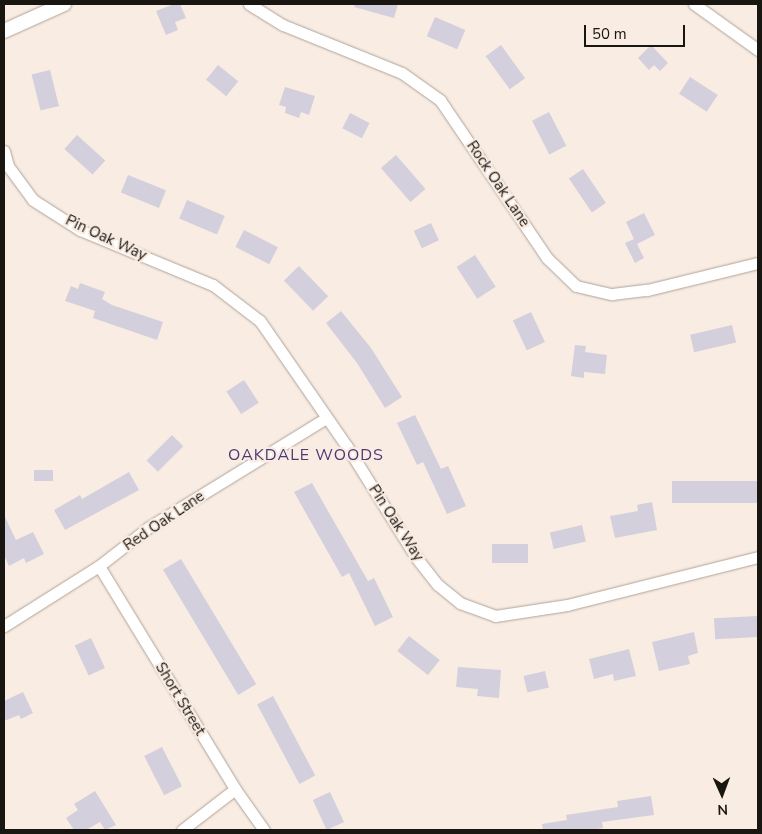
<!DOCTYPE html>
<style>
body{margin:0}
#map{position:relative;width:762px;height:834px;overflow:hidden;background:#f9ece2;font-family:"Nunito Sans",sans-serif}
div>[style]{position:absolute}
[style*='--x']{left:calc(var(--x)*1px);top:calc(var(--y)*1px);width:calc(var(--w)*1px);rotate:calc(var(--a)*1deg)}
.building>*{inset:0;background:#d3cfdd;transform-origin:0 0}
.roads{filter:drop-shadow(0 0 1px #afa399) drop-shadow(0 0 1px #afa399)}
.minor>*{height:11px;margin:-5.5px;padding:0 5.5px;transform-origin:5.5px;border-radius:5.5px;background:#fff}
.tertiary>*{height:14px;margin:-7px;padding:0 7px;transform-origin:7px;border-radius:7px;background:#fff}
span{translate:-50% -50%;white-space:nowrap;text-align:center;line-height:1.15;-webkit-text-stroke:4.5px #f9ece2;paint-order:stroke}
.street-label{font-size:15px;color:#191511}
.neighbourhood-label{font-size:16px;color:#4e3874;letter-spacing:1px}
.frame{position:absolute;inset:0;border:5px solid #191511;pointer-events:none}
.north{position:absolute;left:697px;top:769px;width:50px;height:50px;-webkit-text-stroke:4px #f9ece2;paint-order:stroke;rotate:178deg;font-size:14px;font-weight:700;line-height:20px;text-align:center;color:#191511}
.north::after{content:'';display:block;margin:auto;width:18px;height:22px;background:#191511;clip-path:polygon(50% 0,100% 100%,50% 72%,0 100%)}
.scale{position:absolute;left:584px;top:25px;width:101px;height:22px;box-sizing:border-box;border:2px solid #191511;border-top:0;padding-left:6px;font-size:15px;line-height:18px;white-space:nowrap;color:#191511;-webkit-text-stroke:4px #f9ece2;paint-order:stroke}
</style>
<div id="map">
<div class="building">
<div style="clip-path:polygon(174px 4px,180px 4px,186px 18px,175px 22px,178px 30px,166px 35px,156px 11px)"></div>
<div style="clip-path:polygon(355px 4px,398px 4px,394px 18px,354px 7px)"></div>
<div style="left:435px;top:17px;width:33px;height:21px;rotate:23deg"></div>
<div style="left:501px;top:45px;width:41px;height:19px;rotate:54deg"></div>
<div style="clip-path:polygon(651px 45px,668px 63px,660px 71px,654px 65px,649px 70px,638px 58px)"></div>
<div style="left:218px;top:65px;width:26px;height:19px;rotate:39deg"></div>
<div style="left:50px;top:70px;width:37px;height:19px;rotate:76deg"></div>
<div style="left:690px;top:77px;width:33px;height:20px;rotate:33deg"></div>
<div style="clip-path:polygon(285px 87px,315px 96px,309px 115px,301px 112px,299px 118px,285px 113px,286px 107px,279px 105px)"></div>
<div style="left:549px;top:112px;width:38px;height:19px;rotate:63deg"></div>
<div style="left:350px;top:113px;width:22px;height:17px;rotate:27deg"></div>
<div style="left:77px;top:135px;width:38px;height:19px;rotate:42deg"></div>
<div style="left:396px;top:155px;width:45px;height:20px;rotate:49deg"></div>
<div style="left:583px;top:169px;width:41px;height:17px;rotate:56deg"></div>
<div style="left:128px;top:175px;width:41px;height:19px;rotate:22deg"></div>
<div style="left:187px;top:200px;width:41px;height:20px;rotate:23deg"></div>
<div style="clip-path:polygon(644px 213px,655px 235px,637px 244px,644px 258px,635px 263px,625px 243px,634px 239px,626px 222px)"></div>
<div style="left:431px;top:223px;width:19px;height:19px;rotate:65deg"></div>
<div style="left:244px;top:230px;width:38px;height:19px;rotate:27deg"></div>
<div style="left:475px;top:255px;width:38px;height:22px;rotate:57deg"></div>
<div style="left:299px;top:266px;width:42px;height:21px;rotate:46deg"></div>
<div style="clip-path:polygon(80px 283px,105px 292px,102px 299px,112px 305px,163px 322px,157px 340px,93px 318px,95px 311px,65px 301px,71px 286px,78px 289px)"></div>
<div style="clip-path:polygon(341px 311px,371px 348px,402px 397px,385px 408px,357px 363px,326px 323px)"></div>
<div style="left:531px;top:312px;width:33px;height:20px;rotate:65deg"></div>
<div style="left:732px;top:325px;width:18px;height:43px;rotate:77deg"></div>
<div style="clip-path:polygon(575px 345px,586px 346px,585px 352px,607px 355px,605px 374px,584px 372px,584px 378px,571px 376px)"></div>
<div style="left:244px;top:380px;width:27px;height:21px;rotate:57deg"></div>
<div style="clip-path:polygon(415px 415px,441px 469px,448px 466px,466px 506px,447px 514px,423px 462px,417px 465px,397px 423px)"></div>
<div style="left:172px;top:435px;width:16px;height:36px;rotate:45deg"></div>
<div style="left:34px;top:470px;width:19px;height:11px"></div>
<div style="clip-path:polygon(129px 472px,139px 490px,65px 530px,54px 510px,80px 495px,82px 499px)"></div>
<div style="left:758px;top:481px;width:22px;height:86px;rotate:90deg"></div>
<div style="clip-path:polygon(312px 483px,368px 581px,374px 578px,393px 617px,375px 626px,349px 573px,342px 577px,294px 492px)"></div>
<div style="clip-path:polygon(652px 502px,657px 530px,615px 538px,610px 516px,638px 511px,637px 505px)"></div>
<div style="clip-path:polygon(4px 515px,16px 540px,33px 532px,44px 554px,26px 563px,24px 558px,9px 566px,4px 555px)"></div>
<div style="left:582px;top:525px;width:17px;height:33px;rotate:77deg"></div>
<div style="left:528px;top:544px;width:19px;height:36px;rotate:90deg"></div>
<div style="left:181px;top:559px;width:146px;height:21px;rotate:59deg"></div>
<div style="left:757px;top:616px;width:21px;height:43px;rotate:87deg"></div>
<div style="clip-path:polygon(694px 632px,698px 653px,688px 656px,690px 664px,659px 671px,652px 642px)"></div>
<div style="left:409px;top:636px;width:39px;height:19px;rotate:38deg"></div>
<div style="left:91px;top:638px;width:33px;height:18px;rotate:65deg"></div>
<div style="clip-path:polygon(629px 649px,636px 676px,614px 681px,613px 674px,594px 679px,589px 659px)"></div>
<div style="clip-path:polygon(458px 667px,501px 670px,499px 698px,477px 696px,478px 689px,456px 687px)"></div>
<div style="left:545px;top:671px;width:17px;height:22px;rotate:77deg"></div>
<div style="clip-path:polygon(23px 692px,33px 713px,21px 719px,19px 715px,4px 721px,4px 701px)"></div>
<div style="left:273px;top:696px;width:90px;height:18px;rotate:62deg"></div>
<div style="left:162px;top:747px;width:44px;height:20px;rotate:63deg"></div>
<div style="clip-path:polygon(95px 791px,116px 825px,105px 830px,100px 822px,86px 830px,74px 830px,66px 818px,78px 810px,74px 804px)"></div>
<div style="left:330px;top:792px;width:33px;height:19px;rotate:65deg"></div>
<div style="clip-path:polygon(651px 796px,654px 815px,602px 822px,603px 828px,591px 830px,543px 830px,542px 824px,567px 820px,566px 815px,618px 807px,617px 801px)"></div>
</div>
<div class="roads">
<div class="minor">
<div style="--x:249;--y:4;--w:40;--a:32"></div>
<div style="--x:283;--y:25;--w:128;--a:22"></div>
<div style="--x:402;--y:73;--w:47;--a:35.4"></div>
<div style="--x:440;--y:100;--w:191;--a:55.9"></div>
<div style="--x:547;--y:258;--w:40;--a:44"></div>
<div style="--x:576;--y:286;--w:37;--a:13"></div>
<div style="--x:612;--y:294;--w:35;--a:-7"></div>
<div style="--x:647;--y:290;--w:114;--a:-13.7"></div>
<div style="--x:694;--y:4;--w:79;--a:35.7"></div>
<div style="--x:4;--y:151;--w:16;--a:75"></div>
<div style="--x:8;--y:166;--w:42;--a:53.7"></div>
<div style="--x:33;--y:200;--w:56;--a:32.6"></div>
<div style="--x:80;--y:230;--w:144;--a:22.5"></div>
<div style="--x:213;--y:285;--w:59;--a:37.5"></div>
<div style="--x:260;--y:321;--w:151;--a:55.3"></div>
<div style="--x:346;--y:445;--w:131;--a:58.1"></div>
<div style="--x:415;--y:556;--w:37;--a:52"></div>
<div style="--x:438;--y:585;--w:28;--a:39"></div>
<div style="--x:460;--y:603;--w:37;--a:20"></div>
<div style="--x:495;--y:616;--w:73;--a:-8.7"></div>
<div style="--x:567;--y:605;--w:197;--a:-14.1"></div>
<div style="--x:99;--y:566;--w:261;--a:58.6"></div>
<div style="--x:235;--y:789;--w:50;--a:54.7"></div>
<div style="--x:4;--y:626;--w:112;--a:-32.3"></div>
<div style="--x:99;--y:566;--w:63;--a:-38"></div>
<div style="--x:149;--y:527;--w:208;--a:-31.6"></div>
<div style="--x:182;--y:830;--w:67;--a:-37.7"></div>
</div>
<div class="tertiary">
<div style="--x:4;--y:31;--w:66;--a:-24.2"></div>
</div>
</div>
<div class="street-label">
<span style="left:498px;top:184px;rotate:56deg">Rock Oak Lane</span>
<span style="left:106px;top:238px;rotate:25deg">Pin Oak Way</span>
<span style="left:164px;top:521px;rotate:-34deg">Red Oak Lane</span>
<span style="left:396px;top:523px;rotate:57deg">Pin Oak Way</span>
<span style="left:180px;top:699px;rotate:59deg">Short Street</span>
</div>
<div class="neighbourhood-label">
<span style="left:306px;top:455px">OAKDALE WOODS</span>
</div>
<div class="frame"></div>
<div class="north">N</div>
<div class="scale">50 m</div>
</div>
